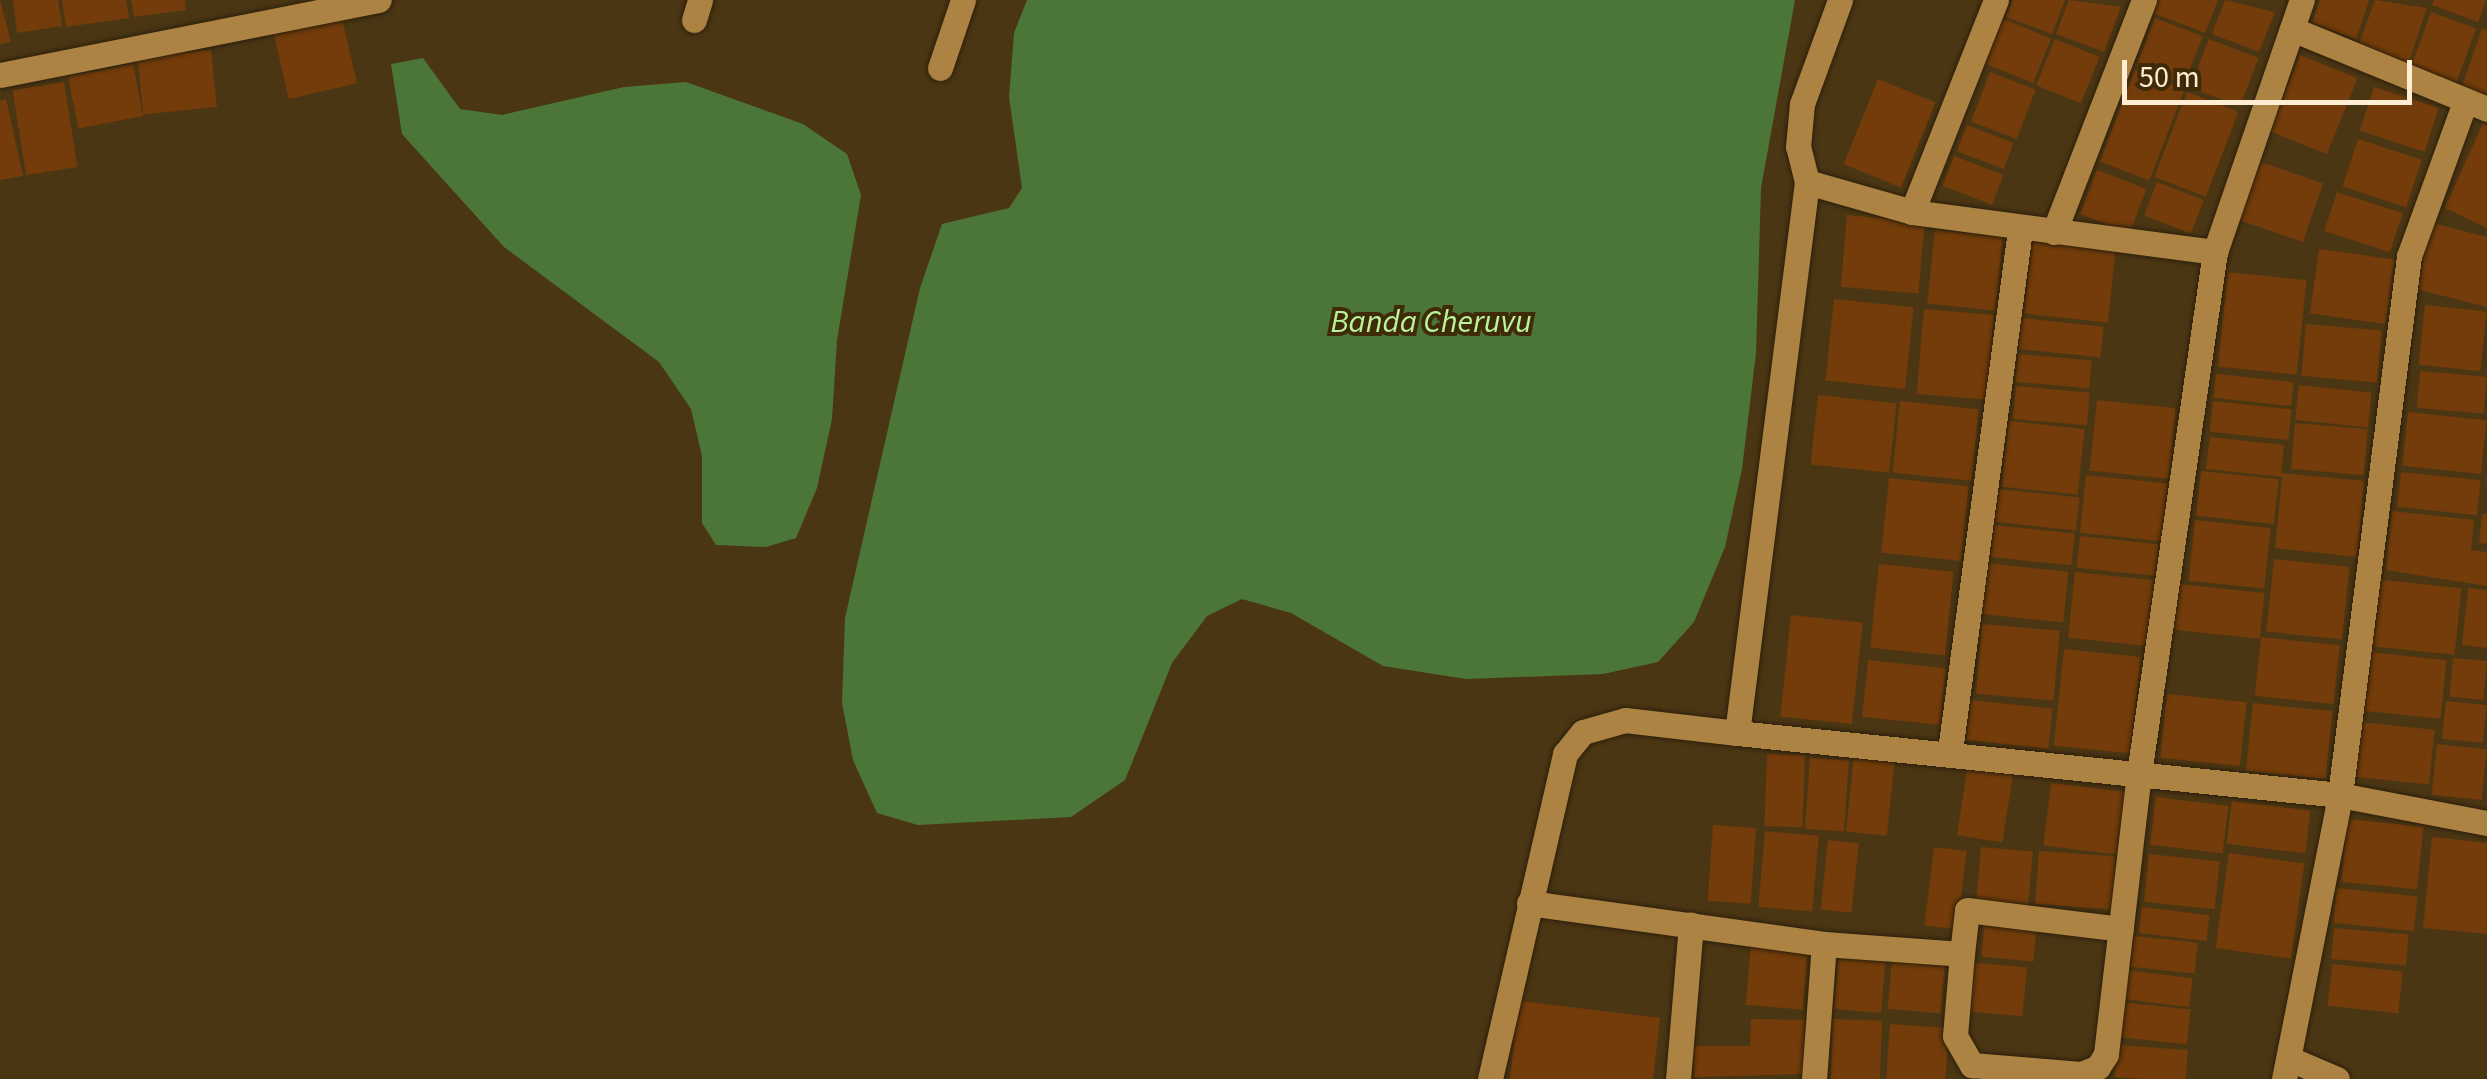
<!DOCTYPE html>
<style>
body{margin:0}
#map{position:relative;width:2487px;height:1079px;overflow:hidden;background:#4b3614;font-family:"Source Sans 3",sans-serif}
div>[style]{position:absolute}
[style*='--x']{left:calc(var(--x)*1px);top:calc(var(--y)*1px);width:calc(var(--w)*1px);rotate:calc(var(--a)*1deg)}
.water>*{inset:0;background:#4c7637}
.building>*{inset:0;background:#733c0a;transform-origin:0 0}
.roads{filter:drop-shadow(0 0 2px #2c1f0a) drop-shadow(0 0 2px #2c1f0a)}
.minor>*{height:25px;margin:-12.5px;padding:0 12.5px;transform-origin:12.5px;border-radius:12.5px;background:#ac8343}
span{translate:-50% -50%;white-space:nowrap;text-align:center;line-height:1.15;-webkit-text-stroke:8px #402b08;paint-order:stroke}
.water-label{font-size:32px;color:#b7f49b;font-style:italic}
.scale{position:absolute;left:2122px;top:60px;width:290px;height:45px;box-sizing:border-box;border:5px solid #ffedd4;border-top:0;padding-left:12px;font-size:30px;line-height:35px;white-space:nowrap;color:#ffedd4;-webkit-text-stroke:8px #402b08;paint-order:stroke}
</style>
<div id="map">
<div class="water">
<div style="clip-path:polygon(1027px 0,1795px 0,1761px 188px,1756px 353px,1742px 469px,1725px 547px,1694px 622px,1658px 662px,1603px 674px,1466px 679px,1383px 666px,1291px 613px,1242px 599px,1207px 616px,1172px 663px,1125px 780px,1071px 817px,918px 825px,877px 813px,853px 760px,842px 703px,845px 618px,920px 288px,942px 224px,1009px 208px,1022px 188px,1009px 97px,1014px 33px)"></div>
<div style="clip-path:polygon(423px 58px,460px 109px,502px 115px,624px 87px,686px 82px,803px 124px,847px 154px,861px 195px,837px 340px,832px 419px,817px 488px,796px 538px,766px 547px,716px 545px,702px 523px,702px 456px,691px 409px,659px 362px,504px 247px,402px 134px,391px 64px)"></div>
</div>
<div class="building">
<div style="clip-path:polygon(0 0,11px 42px,0 44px)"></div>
<div style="clip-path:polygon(13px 0,58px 0,62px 26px,17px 33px)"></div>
<div style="clip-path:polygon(62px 0,126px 0,129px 18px,66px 27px)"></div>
<div style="clip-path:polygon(131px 0,185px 0,186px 10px,134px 17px)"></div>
<div style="clip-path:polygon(2013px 0,2065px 0,2052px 34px,2006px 17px)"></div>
<div style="clip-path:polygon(2069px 0,2121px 7px,2104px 52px,2056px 34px)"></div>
<div style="clip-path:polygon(2158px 0,2218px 0,2205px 33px,2153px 13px)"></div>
<div style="clip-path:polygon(2225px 0,2275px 12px,2259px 52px,2212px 34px)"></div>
<div style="clip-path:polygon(2320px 0,2369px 0,2356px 39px,2312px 23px)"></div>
<div style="clip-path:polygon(2375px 0,2427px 8px,2407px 67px,2357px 49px)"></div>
<div style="clip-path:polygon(2434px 0,2486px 0,2478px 22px,2432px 5px)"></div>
<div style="left:2431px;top:12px;width:48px;height:60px;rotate:20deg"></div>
<div style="left:341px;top:14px;width:71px;height:70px;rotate:77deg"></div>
<div style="left:2155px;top:18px;width:51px;height:51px;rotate:21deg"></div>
<div style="left:2003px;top:19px;width:52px;height:48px;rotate:22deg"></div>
<div style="clip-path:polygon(2482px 29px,2487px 30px,2487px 99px,2461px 89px)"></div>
<div style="left:2055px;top:39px;width:48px;height:50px;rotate:22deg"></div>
<div style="left:2209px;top:39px;width:53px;height:52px;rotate:21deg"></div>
<div style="left:211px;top:50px;width:57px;height:74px;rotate:84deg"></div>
<div style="left:2300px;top:55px;width:62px;height:82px;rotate:22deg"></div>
<div style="left:133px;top:64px;width:53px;height:66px;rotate:79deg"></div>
<div style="left:2135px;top:70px;width:53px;height:98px;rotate:21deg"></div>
<div style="left:1990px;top:72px;width:49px;height:53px;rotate:21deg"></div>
<div style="left:1878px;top:79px;width:62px;height:92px;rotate:22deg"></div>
<div style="left:64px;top:82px;width:86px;height:52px;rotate:81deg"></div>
<div style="left:2374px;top:87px;width:68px;height:46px;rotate:18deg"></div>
<div style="left:2187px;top:92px;width:55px;height:91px;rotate:21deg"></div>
<div style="clip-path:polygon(6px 99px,23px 176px,0 180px,0 101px)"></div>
<div style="clip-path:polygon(2483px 123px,2487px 125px,2487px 228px,2445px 208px)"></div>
<div style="left:1967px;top:125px;width:50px;height:28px;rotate:21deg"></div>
<div style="left:2358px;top:139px;width:67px;height:50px;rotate:18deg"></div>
<div style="left:1954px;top:156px;width:53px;height:32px;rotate:21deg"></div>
<div style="left:2255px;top:160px;width:72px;height:62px;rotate:19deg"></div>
<div style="left:2097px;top:170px;width:53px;height:47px;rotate:21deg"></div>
<div style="left:2157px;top:182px;width:50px;height:36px;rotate:21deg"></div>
<div style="left:2337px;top:192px;width:69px;height:41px;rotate:18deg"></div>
<div style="left:1847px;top:215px;width:78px;height:72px;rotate:5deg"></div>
<div style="clip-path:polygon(2432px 223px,2487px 237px,2487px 307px,2416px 289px)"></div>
<div style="left:1935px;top:230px;width:68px;height:74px;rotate:6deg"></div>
<div style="left:2032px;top:241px;width:84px;height:73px;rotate:6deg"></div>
<div style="left:2319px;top:249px;width:76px;height:65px;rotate:8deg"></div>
<div style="left:2228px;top:272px;width:79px;height:95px;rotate:6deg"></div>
<div style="left:1834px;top:299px;width:80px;height:82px;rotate:6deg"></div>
<div style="left:2425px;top:305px;width:62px;height:60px;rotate:6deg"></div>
<div style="left:1924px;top:309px;width:70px;height:85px;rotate:5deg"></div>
<div style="left:2021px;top:318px;width:83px;height:31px;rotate:6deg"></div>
<div style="left:2306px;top:324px;width:76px;height:52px;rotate:5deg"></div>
<div style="left:2018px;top:354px;width:74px;height:28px;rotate:5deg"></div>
<div style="left:2420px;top:371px;width:67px;height:37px;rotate:5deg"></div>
<div style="left:2216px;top:374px;width:78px;height:24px;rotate:6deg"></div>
<div style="left:2299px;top:385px;width:73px;height:35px;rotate:6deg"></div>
<div style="left:2016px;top:386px;width:74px;height:33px;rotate:5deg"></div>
<div style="left:1818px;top:395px;width:79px;height:70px;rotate:6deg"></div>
<div style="left:2097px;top:400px;width:79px;height:71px;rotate:6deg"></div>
<div style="left:1900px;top:401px;width:79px;height:72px;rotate:6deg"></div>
<div style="left:2213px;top:401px;width:79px;height:31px;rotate:6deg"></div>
<div style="left:2408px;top:412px;width:79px;height:54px;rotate:6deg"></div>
<div style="left:2009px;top:421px;width:76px;height:66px;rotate:6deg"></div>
<div style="left:2295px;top:423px;width:73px;height:46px;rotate:5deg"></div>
<div style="clip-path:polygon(2210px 437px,2284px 445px,2281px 473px,2364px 481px,2357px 557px,2275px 548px,2282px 477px,2206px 469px)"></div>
<div style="left:2201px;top:471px;width:78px;height:45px;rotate:6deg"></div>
<div style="left:2401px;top:472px;width:80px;height:35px;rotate:6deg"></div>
<div style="left:2086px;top:475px;width:82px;height:58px;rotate:6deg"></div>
<div style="left:1889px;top:478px;width:80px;height:75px;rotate:6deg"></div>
<div style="left:1998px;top:489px;width:82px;height:33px;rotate:6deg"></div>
<div style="clip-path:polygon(2392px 511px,2474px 520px,2471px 550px,2487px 552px,2487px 586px,2386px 570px)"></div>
<div style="clip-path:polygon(2482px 514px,2487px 514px,2487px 544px,2479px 543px)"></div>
<div style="left:2195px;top:520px;width:76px;height:61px;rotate:6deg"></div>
<div style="left:1994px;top:525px;width:81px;height:32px;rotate:6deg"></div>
<div style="left:2080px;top:536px;width:79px;height:32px;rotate:6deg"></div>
<div style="left:2274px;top:559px;width:76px;height:73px;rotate:6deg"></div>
<div style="left:1985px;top:563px;width:84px;height:51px;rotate:6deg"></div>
<div style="left:1879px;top:564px;width:75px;height:84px;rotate:6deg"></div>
<div style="left:2075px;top:572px;width:79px;height:66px;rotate:6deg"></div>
<div style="left:2374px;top:579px;width:88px;height:67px;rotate:6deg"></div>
<div style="left:2179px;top:584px;width:86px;height:46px;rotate:6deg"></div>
<div style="clip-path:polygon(2468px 588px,2487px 590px,2487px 648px,2462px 645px)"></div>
<div style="left:1791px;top:615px;width:72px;height:102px;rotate:6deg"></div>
<div style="left:1982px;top:624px;width:78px;height:70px;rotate:5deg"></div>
<div style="left:2261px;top:637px;width:79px;height:59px;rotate:6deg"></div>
<div style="left:2064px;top:649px;width:77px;height:97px;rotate:6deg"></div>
<div style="left:2369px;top:652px;width:78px;height:59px;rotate:6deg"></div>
<div style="left:2453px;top:658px;width:34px;height:39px;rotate:5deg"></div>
<div style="left:1868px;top:660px;width:78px;height:57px;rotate:6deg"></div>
<div style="left:2167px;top:694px;width:80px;height:64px;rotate:6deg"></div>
<div style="left:1970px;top:700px;width:83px;height:40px;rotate:6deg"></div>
<div style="left:2446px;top:701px;width:41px;height:38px;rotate:6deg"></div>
<div style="left:2253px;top:703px;width:80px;height:68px;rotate:6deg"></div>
<div style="left:2360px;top:722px;width:75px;height:55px;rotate:6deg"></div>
<div style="left:2437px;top:744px;width:50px;height:51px;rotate:6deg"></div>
<div style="left:1767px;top:754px;width:38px;height:72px;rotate:2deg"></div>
<div style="left:1854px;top:756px;width:41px;height:76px;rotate:6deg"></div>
<div style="left:1810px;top:758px;width:39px;height:71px;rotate:4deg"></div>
<div style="left:1968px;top:765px;width:46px;height:71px;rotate:9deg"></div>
<div style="left:2051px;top:783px;width:80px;height:63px;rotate:7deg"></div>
<div style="left:2156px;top:797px;width:73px;height:48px;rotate:7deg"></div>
<div style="left:2232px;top:801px;width:79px;height:43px;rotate:7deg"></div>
<div style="left:2348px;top:819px;width:76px;height:63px;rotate:6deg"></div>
<div style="left:1713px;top:825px;width:43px;height:76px;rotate:4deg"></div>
<div style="left:1765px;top:831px;width:54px;height:76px;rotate:5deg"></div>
<div style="clip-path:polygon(2432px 837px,2487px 843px,2487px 934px,2423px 928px)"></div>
<div style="left:1828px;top:840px;width:31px;height:70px;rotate:6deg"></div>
<div style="left:1934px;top:847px;width:33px;height:79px;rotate:7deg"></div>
<div style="left:1981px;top:847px;width:52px;height:59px;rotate:5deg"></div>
<div style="left:2039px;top:851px;width:77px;height:53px;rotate:4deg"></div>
<div style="left:2229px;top:853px;width:76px;height:96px;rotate:8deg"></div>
<div style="left:2149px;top:854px;width:71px;height:48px;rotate:6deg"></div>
<div style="left:2337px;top:888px;width:81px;height:35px;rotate:6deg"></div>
<div style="left:2142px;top:907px;width:68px;height:26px;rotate:7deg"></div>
<div style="left:1985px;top:918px;width:52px;height:39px;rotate:5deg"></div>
<div style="left:2334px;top:928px;width:75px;height:31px;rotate:5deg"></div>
<div style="left:2134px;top:936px;width:64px;height:31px;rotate:6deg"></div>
<div style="left:1751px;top:944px;width:57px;height:61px;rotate:5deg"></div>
<div style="left:1839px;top:953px;width:47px;height:56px;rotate:5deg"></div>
<div style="left:1892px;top:960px;width:53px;height:49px;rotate:5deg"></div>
<div style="left:1975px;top:963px;width:52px;height:49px;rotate:5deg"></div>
<div style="left:2332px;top:964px;width:71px;height:42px;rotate:6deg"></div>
<div style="left:2125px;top:970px;width:68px;height:29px;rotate:7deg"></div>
<div style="clip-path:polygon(1519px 1001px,1660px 1018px,1653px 1079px,1510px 1079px)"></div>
<div style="left:2119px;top:1002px;width:72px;height:35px;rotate:6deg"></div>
<div style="clip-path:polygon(1751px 1019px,1805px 1020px,1804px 1074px,1694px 1077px,1694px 1046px,1750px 1046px)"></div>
<div style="left:1833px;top:1019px;width:49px;height:60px;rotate:2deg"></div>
<div style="left:1890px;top:1024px;width:59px;height:55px;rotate:4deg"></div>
<div style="left:2117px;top:1045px;width:71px;height:32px;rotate:4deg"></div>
</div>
<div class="roads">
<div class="minor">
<div style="--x:694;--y:20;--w:21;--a:-73"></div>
<div style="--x:2292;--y:29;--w:211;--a:22.3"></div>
<div style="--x:940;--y:68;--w:72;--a:-71.3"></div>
<div style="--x:0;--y:75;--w:386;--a:-11.2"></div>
<div style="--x:1807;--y:182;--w:109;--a:15.9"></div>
<div style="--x:1912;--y:212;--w:306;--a:7.5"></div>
<div style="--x:1912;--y:212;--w:228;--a:-68.4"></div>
<div style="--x:2054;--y:232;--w:249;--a:-68.8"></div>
<div style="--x:1737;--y:733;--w:606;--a:5.87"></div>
<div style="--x:2340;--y:795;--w:150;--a:10.8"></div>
<div style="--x:1950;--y:751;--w:526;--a:-82.35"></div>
<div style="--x:1529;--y:903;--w:298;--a:7.9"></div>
<div style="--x:1824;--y:944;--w:138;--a:4.1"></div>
<div style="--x:1962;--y:954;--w:44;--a:-83.5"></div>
<div style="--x:1967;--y:910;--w:155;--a:7"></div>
<div style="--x:1962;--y:954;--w:82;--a:94.9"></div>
<div style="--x:1955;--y:1036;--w:34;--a:60"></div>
<div style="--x:1972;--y:1065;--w:109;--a:4.7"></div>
<div style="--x:2081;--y:1074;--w:18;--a:-22"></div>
<div style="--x:2098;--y:1067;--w:15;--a:-58"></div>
<div style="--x:2106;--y:1054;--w:282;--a:-83.3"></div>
<div style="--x:2139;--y:774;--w:528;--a:-81.72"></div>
<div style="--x:2215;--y:252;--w:267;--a:-71"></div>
<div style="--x:2290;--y:1059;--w:51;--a:23.1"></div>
<div style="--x:1490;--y:1079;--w:334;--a:-77"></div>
<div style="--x:1565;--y:754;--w:28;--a:-51"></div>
<div style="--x:1583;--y:732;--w:44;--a:-15.9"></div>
<div style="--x:1625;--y:720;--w:113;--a:6.6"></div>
<div style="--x:1737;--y:733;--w:555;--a:-82.76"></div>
<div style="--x:1807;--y:182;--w:36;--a:-104"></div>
<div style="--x:1798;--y:147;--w:43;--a:-84.7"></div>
<div style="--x:1802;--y:104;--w:111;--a:-69.9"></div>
<div style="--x:1678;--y:1079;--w:155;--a:-85.2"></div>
<div style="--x:1814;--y:1079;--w:135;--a:-85.8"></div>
<div style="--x:2284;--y:1079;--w:289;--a:-78.8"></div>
<div style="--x:2340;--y:795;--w:543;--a:-82.7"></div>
<div style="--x:2409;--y:256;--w:164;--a:-70"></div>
</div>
</div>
<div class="water-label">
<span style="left:1431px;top:322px">Banda Cheruvu</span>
</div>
<div class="scale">50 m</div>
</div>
